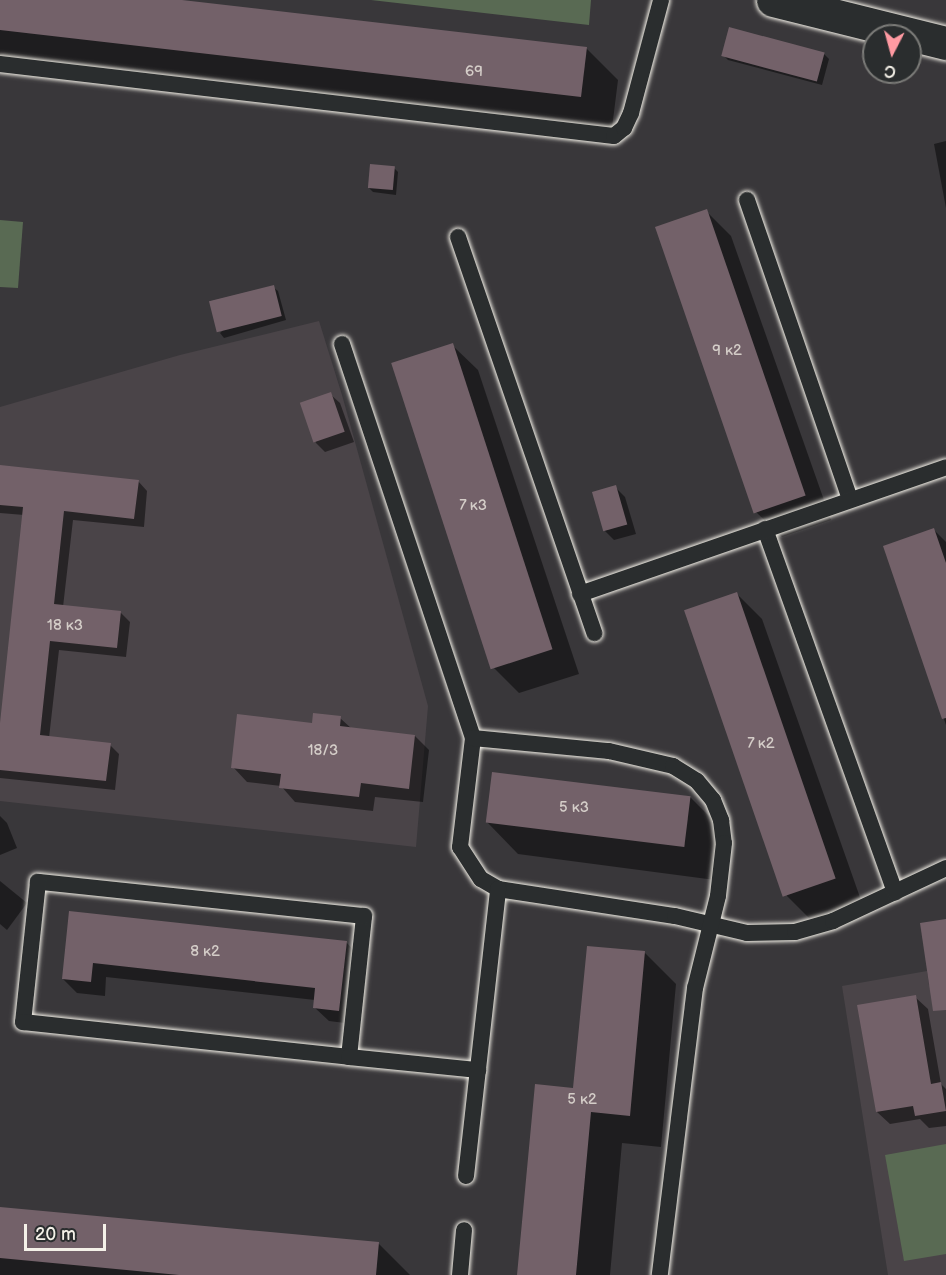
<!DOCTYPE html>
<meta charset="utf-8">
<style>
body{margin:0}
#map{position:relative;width:946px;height:1275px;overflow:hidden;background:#39373a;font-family:"Balsamiq Sans",sans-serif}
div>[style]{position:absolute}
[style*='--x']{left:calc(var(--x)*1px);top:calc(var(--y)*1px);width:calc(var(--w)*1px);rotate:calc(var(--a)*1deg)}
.built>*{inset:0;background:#4a4448}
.green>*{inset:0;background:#596a53}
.shadow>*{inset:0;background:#0007}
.building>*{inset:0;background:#736169;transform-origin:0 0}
.roads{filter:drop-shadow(0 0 2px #f4f1e8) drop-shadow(0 0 2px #f4f1e8)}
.lane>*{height:16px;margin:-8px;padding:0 8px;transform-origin:8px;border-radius:8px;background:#2a2d2e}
.secondary>*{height:33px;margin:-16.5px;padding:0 16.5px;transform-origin:16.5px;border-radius:16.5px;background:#2a2d2e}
span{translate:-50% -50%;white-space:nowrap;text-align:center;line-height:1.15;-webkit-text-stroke:4.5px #2a2d2e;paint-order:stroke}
.number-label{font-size:15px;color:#d4cdc8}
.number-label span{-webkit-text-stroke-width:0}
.north{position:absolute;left:862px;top:24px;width:60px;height:60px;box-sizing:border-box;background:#2a2d2e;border:2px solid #7b7b78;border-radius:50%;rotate:186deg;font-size:16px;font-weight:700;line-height:24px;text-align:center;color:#f4f1e8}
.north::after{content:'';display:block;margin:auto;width:21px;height:27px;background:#ff9aa2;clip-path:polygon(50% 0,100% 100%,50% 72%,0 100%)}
.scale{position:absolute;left:24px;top:1224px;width:82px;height:27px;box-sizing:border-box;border:3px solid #f4f1e8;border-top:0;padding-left:8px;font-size:18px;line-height:21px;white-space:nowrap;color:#f4f1e8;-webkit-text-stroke:4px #2a2d2e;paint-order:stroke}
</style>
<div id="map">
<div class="built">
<div style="clip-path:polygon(319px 321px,342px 395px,428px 706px,416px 847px,0 801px,0 407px,180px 355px)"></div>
<div style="clip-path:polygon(927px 971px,929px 985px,946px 983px,946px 1275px,888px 1275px,842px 986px)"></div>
</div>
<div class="green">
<div style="clip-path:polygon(371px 0,591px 0,589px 25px)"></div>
<div style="clip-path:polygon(0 220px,23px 222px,18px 288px,0 287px)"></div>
<div style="clip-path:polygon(946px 1144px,946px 1254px,904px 1261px,885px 1155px)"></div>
</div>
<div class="shadow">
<div style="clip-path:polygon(0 0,169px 0,586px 48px,618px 80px,612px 128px,0 57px)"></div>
<div style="clip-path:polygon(824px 54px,829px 59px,822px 85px,728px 60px,723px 55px)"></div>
<div style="clip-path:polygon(946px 141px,946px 208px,934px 144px)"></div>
<div style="clip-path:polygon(394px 168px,398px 172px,396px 195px,373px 192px,369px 188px)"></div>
<div style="clip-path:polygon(706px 211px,731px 236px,831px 520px,782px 537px,756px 512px)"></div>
<div style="clip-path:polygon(273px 287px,278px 291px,286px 320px,224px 338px,220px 333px)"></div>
<div style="clip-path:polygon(452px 345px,478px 370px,579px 674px,519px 693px,494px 668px)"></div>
<div style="clip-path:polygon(330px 394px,340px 403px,354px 442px,325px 452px,316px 443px,302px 405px)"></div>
<div style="clip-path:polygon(0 467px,138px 481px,147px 491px,144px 527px,73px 520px,63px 607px,121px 613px,130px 622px,126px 657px,59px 650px,49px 738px,110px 745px,119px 754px,115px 790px,0 778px,0 735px,24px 515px,0 513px)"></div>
<div style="clip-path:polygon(615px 487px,625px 497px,636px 534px,614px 540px,605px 531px)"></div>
<div style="clip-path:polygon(934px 530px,946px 542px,946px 725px,885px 547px)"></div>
<div style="clip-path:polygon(737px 594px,762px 619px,862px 903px,812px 921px,787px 896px)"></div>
<div style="clip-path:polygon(340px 718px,352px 729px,415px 736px,429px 750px,423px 802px,375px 797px,373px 811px,295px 802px,281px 786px,247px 782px,233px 767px,313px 725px)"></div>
<div style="clip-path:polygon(690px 797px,722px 829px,715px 880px,518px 854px,487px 822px)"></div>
<div style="clip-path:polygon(0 816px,7px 823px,17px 848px,0 855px)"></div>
<div style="clip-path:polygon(0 881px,27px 903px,7px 930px,0 924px)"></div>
<div style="clip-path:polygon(70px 912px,346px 942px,360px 957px,353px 1024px,329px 1021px,314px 1007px,315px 1000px,106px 977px,105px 996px,77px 993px,63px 979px)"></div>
<div style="clip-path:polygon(645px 953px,676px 984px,661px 1147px,622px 1143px,610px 1275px,519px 1275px,574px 1090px)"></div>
<div style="clip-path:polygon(915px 997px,928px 1009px,941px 1084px,946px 1089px,946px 1126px,929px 1128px,920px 1119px,890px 1124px,877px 1112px)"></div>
<div style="clip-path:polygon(0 1208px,379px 1244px,410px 1275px,0 1275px)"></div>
</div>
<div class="building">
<div style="clip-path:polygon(0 0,182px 0,587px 47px,581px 97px,0 30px)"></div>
<div style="left:729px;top:27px;width:99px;height:30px;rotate:15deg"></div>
<div style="left:370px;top:164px;width:25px;height:24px;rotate:5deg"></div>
<div style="left:707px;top:209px;width:303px;height:55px;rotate:71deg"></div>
<div style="left:274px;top:285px;width:32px;height:67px;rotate:76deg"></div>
<div style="left:453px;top:343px;width:322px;height:65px;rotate:72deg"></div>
<div style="left:331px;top:392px;width:42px;height:33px;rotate:71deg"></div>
<div style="clip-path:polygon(0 465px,139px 480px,134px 519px,64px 511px,54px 604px,121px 611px,117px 648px,50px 641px,40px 735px,111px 743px,106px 781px,0 770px,0 723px,23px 507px,0 505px)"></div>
<div style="left:616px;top:485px;width:41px;height:25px;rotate:74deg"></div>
<div style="clip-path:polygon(934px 528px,946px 563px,946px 718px,942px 719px,883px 546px)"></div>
<div style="left:737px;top:592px;width:303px;height:56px;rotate:71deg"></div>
<div style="clip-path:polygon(313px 713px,341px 716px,340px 726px,415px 735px,409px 789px,361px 783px,359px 797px,279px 788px,281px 774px,231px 768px,237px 714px,312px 723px)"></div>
<div style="left:492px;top:772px;width:200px;height:51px;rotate:7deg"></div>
<div style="clip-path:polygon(69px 911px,347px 941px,339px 1011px,313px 1008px,315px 988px,93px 963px,91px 982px,62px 979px)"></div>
<div style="clip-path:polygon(946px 919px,946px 1010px,933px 1011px,920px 923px)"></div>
<div style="clip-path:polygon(587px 946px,645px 951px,630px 1116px,591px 1112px,576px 1275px,517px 1275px,535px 1084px,573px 1088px)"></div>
<div style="clip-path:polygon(916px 995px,931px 1084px,941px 1082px,946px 1111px,915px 1116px,913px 1106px,876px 1112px,857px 1005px)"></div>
<div style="clip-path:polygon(0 1207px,379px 1242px,376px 1275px,179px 1275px,0 1258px)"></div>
</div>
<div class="roads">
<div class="lane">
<div style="--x:0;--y:64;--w:618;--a:6.69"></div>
<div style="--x:614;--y:136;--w:13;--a:-39"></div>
<div style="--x:624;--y:128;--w:17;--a:-65"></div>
<div style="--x:631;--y:113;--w:117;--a:-75.1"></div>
<div style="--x:747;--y:200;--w:316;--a:71"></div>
<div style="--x:458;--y:237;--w:419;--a:71"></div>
<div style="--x:342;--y:344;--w:415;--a:71.6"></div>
<div style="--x:473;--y:738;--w:110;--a:96.8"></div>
<div style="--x:460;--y:847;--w:38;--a:57"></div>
<div style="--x:481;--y:879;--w:20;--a:30"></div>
<div style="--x:498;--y:889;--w:179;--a:8.7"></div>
<div style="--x:675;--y:916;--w:74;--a:13.3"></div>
<div style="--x:747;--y:933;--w:48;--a:-1.2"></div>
<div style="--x:795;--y:932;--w:40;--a:-16"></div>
<div style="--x:833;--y:921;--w:125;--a:-25.1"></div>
<div style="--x:765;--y:529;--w:386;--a:70.3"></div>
<div style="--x:580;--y:594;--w:387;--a:-19.1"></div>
<div style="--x:473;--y:738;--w:137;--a:5.5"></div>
<div style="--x:609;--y:751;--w:66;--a:13.2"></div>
<div style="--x:673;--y:766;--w:28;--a:32"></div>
<div style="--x:697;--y:781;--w:25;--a:50"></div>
<div style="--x:713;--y:800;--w:22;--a:68"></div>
<div style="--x:721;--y:820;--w:23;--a:83"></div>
<div style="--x:724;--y:843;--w:53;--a:96.5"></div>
<div style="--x:718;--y:896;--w:95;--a:104"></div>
<div style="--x:695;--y:988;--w:289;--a:97"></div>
<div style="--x:349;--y:1057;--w:142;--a:-83.9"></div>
<div style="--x:364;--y:916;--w:328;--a:-174"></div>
<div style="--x:38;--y:882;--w:141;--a:96.1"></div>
<div style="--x:23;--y:1022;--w:328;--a:6.1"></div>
<div style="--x:349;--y:1057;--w:130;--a:5.8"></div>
<div style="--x:466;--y:1176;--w:289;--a:-83.6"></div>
<div style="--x:460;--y:1275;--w:45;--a:-84.9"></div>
</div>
<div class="secondary">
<div style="--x:773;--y:0;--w:178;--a:14"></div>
</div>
</div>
<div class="number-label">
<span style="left:474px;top:72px">69</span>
<span style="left:727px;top:351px">9 к2</span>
<span style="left:473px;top:506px">7 к3</span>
<span style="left:65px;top:626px">18 к3</span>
<span style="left:761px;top:744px">7 к2</span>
<span style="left:323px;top:751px">18/3</span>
<span style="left:574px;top:808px">5 к3</span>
<span style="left:205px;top:952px">8 к2</span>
<span style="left:582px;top:1100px">5 к2</span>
</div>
<div class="north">С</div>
<div class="scale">20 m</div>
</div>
